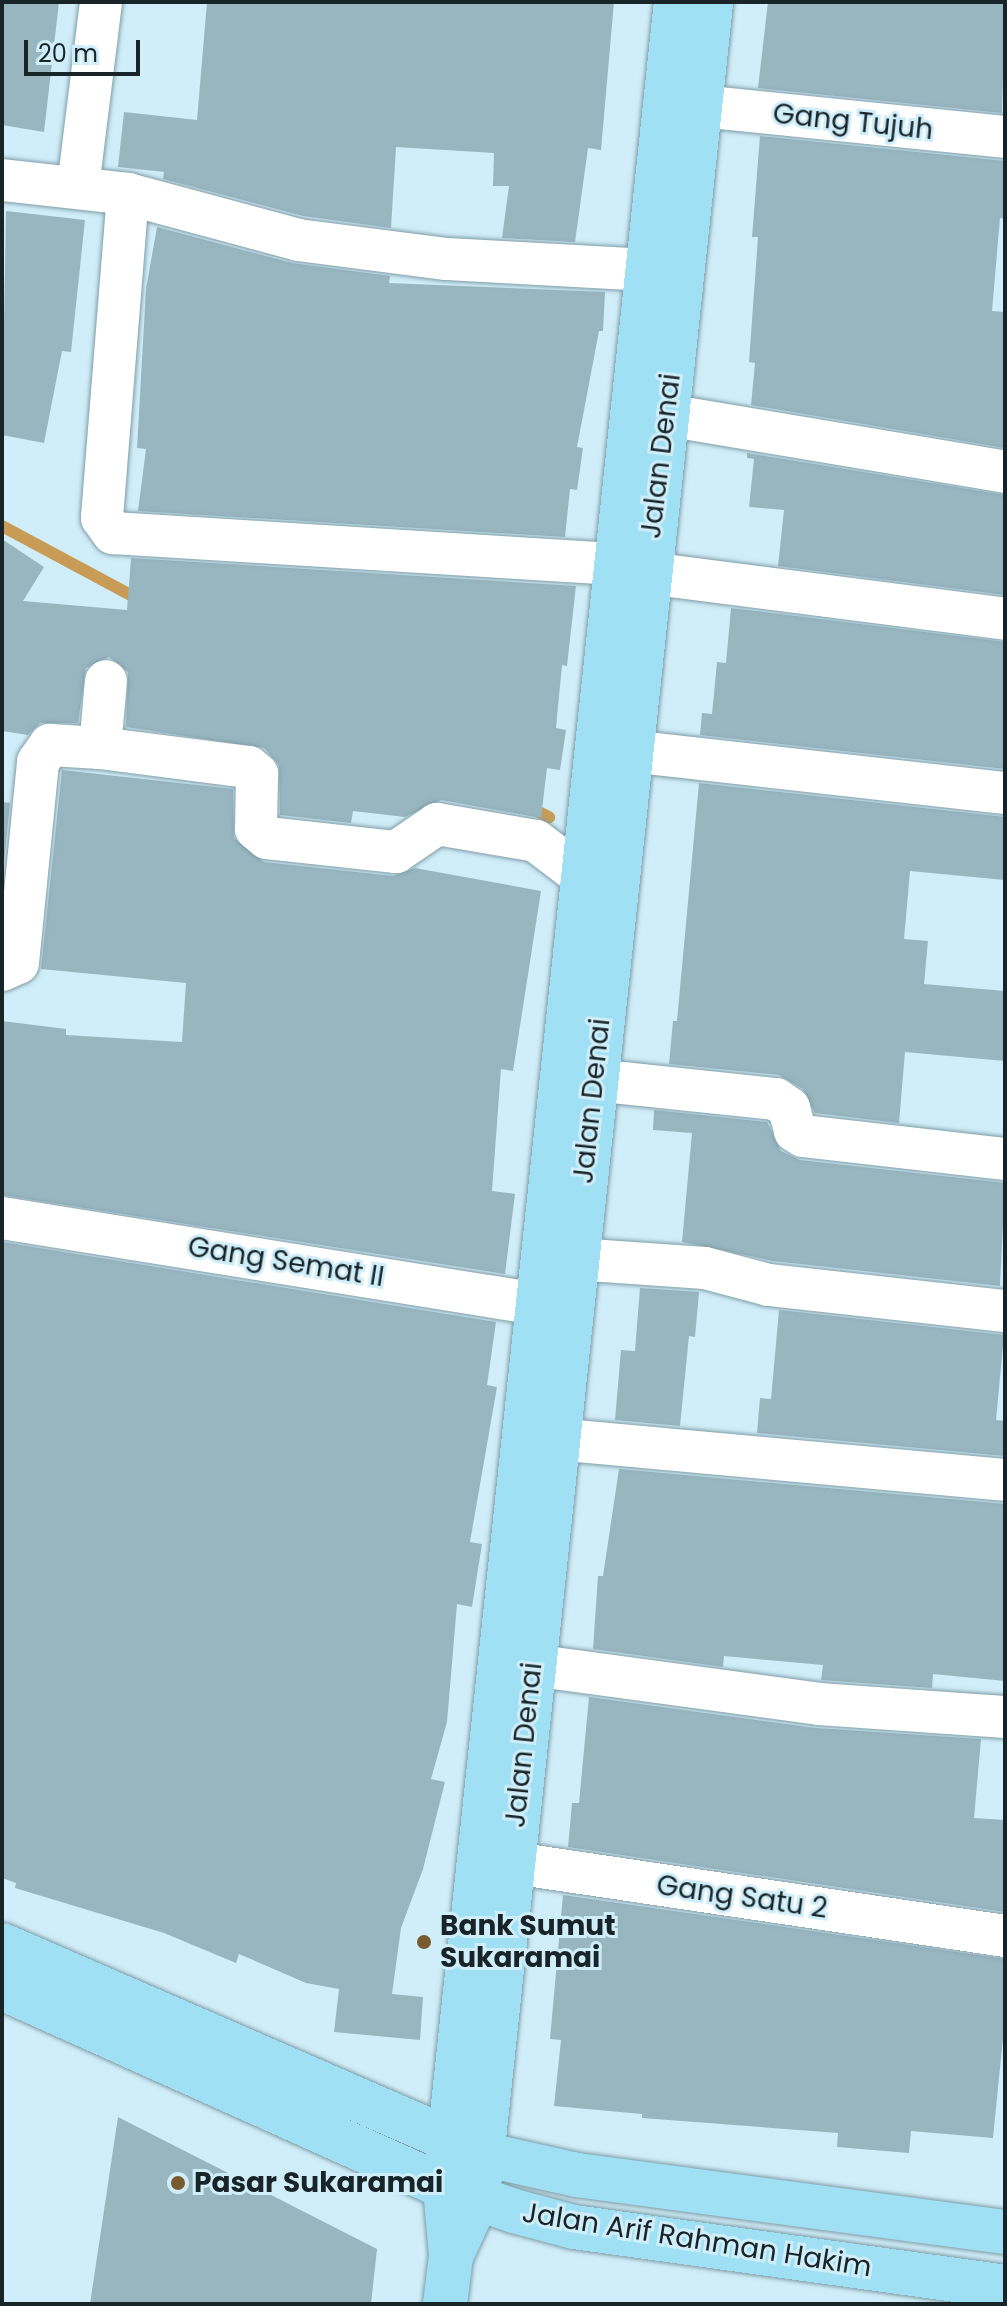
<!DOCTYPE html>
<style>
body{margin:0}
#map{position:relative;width:1007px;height:2306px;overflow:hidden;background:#d0eef9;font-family:Poppins,sans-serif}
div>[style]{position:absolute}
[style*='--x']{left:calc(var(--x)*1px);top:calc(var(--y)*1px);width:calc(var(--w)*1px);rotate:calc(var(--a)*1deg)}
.stream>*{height:12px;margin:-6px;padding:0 6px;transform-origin:6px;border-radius:6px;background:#c89c57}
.building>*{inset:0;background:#98b6c0}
.roads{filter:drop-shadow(0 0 2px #809da7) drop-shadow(0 0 2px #809da7)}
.minor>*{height:42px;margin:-21px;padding:0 21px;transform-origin:21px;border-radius:21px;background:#fff}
.major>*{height:44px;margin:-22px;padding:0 22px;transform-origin:22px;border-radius:22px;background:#a0e0f4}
.dots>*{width:22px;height:22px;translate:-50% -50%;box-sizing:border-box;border:4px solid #d0eef9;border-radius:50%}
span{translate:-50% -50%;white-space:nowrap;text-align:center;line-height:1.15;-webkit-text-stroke:6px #d0eef9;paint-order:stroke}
.street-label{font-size:28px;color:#182428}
.poi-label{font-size:28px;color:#182428;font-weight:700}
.left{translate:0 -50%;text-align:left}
.frame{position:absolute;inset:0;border:4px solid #182428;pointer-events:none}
.scale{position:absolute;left:24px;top:40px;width:116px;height:36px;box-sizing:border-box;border:4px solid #182428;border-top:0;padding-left:10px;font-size:24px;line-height:28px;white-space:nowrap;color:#182428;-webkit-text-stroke:6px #d0eef9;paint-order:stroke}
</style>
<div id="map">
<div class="stream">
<div style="--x:2;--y:526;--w:157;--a:28.2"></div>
<div style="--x:527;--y:806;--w:25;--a:27"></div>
</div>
<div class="building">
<div style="clip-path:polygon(2px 2px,59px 2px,44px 132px,2px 125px)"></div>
<div style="clip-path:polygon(207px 2px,614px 2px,601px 150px,588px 148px,575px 242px,502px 238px,509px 186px,493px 186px,494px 153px,396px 147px,391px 228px,303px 216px,163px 179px,164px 172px,118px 167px,124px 112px,197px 120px)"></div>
<div style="clip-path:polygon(768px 2px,1005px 2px,1002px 113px,758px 88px)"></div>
<div style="clip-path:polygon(760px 136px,1005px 161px,1005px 219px,1000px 218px,992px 311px,1005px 312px,1005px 448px,751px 405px,755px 363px,749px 362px,758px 237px,752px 237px)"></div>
<div style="clip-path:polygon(6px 211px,85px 220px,71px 352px,62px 351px,44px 443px,2px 435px)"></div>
<div style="clip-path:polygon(157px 227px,292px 263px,390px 276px,389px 283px,605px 292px,603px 331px,599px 331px,577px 447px,583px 448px,577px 490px,570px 489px,565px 537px,138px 511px,146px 449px,137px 448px,146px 289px)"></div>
<div style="clip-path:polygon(747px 453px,1005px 495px,1005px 595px,778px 566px,784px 510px,749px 507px,754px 459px,747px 458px)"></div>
<div style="clip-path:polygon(2px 539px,44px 567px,23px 601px,127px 610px,131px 558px,576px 586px,567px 666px,562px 665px,556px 728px,566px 730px,560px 770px,547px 768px,541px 818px,441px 800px,405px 817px,353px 811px,351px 823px,280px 815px,279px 765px,264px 748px,126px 727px,128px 672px,109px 657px,86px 668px,78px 723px,40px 723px,28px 735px,2px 731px)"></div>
<div style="clip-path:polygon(731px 608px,1005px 642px,1005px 769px,700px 735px,702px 713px,712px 714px,717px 662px,726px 663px)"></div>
<div style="clip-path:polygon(62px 770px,233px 789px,234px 838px,264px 862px,393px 876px,415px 868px,541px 891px,513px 1071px,501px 1069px,492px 1191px,515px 1194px,505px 1274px,2px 1195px,2px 1021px,66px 1029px,66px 1035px,182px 1042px,186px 983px,41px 969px)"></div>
<div style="clip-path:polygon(699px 783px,1005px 817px,1005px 880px,910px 871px,904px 939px,928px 941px,924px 984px,1005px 991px,1005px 1061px,905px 1052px,899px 1123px,815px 1113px,803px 1089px,779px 1075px,669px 1064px,673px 1021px,677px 1021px)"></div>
<div style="clip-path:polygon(2px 802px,10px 803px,2px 881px)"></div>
<div style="clip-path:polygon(654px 1110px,767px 1122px,781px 1151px,800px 1160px,1005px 1183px,1000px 1286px,773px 1261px,682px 1242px,692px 1133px,653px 1130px)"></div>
<div style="clip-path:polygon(2px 1242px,496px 1322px,487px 1385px,497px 1387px,470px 1542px,482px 1544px,472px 1607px,457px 1604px,447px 1722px,431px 1779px,445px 1782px,423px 1869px,401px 1928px,392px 1994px,423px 1997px,420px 2040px,334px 2032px,339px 1989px,306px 1983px,239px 1954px,236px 1963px,164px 1933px,15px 1888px,16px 1883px,2px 1878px)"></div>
<div style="clip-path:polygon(640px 1288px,699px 1292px,695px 1337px,689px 1336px,680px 1426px,615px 1420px,621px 1350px,635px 1351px)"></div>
<div style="clip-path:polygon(779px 1310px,1004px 1335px,996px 1420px,1005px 1421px,1005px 1456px,757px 1433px,760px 1398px,771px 1399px)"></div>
<div style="clip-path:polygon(619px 1469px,1005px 1504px,1005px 1681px,933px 1674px,932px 1688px,821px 1680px,823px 1665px,724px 1656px,723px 1667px,593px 1649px,598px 1576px,603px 1576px)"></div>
<div style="clip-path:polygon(589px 1697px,816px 1728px,981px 1739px,974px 1818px,1005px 1820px,1005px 1912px,568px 1847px,572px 1803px,579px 1803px)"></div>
<div style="clip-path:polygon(563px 1895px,1005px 1959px,1005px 2018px,993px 2138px,911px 2131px,909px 2153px,837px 2147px,838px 2133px,642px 2118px,642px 2114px,554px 2106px,561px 2040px,550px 2039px)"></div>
<div style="clip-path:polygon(118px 2117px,377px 2249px,371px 2304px,90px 2304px)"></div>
</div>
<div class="roads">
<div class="minor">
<div style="--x:700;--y:106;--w:307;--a:5.8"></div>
<div style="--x:2;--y:180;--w:127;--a:6.3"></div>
<div style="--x:128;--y:194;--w:176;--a:15.1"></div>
<div style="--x:298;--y:240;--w:150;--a:7.3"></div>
<div style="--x:447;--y:259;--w:202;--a:3.1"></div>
<div style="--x:78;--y:187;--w:186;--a:-82.9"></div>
<div style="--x:128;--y:194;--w:325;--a:94.6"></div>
<div style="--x:102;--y:518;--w:19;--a:54"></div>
<div style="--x:113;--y:533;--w:502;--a:3.54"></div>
<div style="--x:614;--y:564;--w:35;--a:15"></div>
<div style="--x:648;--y:573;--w:360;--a:7.3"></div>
<div style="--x:666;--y:415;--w:344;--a:9.5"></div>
<div style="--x:100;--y:748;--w:150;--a:7.3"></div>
<div style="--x:249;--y:767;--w:11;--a:41"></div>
<div style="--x:257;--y:774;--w:55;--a:91"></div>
<div style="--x:256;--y:829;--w:14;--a:39"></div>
<div style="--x:267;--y:838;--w:130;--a:6.2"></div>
<div style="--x:396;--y:852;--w:50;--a:-34.3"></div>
<div style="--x:437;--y:824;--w:100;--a:9.7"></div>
<div style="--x:536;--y:841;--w:58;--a:37.3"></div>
<div style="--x:629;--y:751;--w:378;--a:6.4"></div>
<div style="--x:2;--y:970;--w:17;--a:-24"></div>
<div style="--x:18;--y:963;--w:202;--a:-84.3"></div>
<div style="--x:38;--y:762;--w:21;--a:-55"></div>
<div style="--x:50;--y:745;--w:50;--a:3.4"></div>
<div style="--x:100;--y:748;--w:67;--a:-84.9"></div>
<div style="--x:594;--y:1080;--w:183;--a:6"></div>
<div style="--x:776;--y:1099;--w:16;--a:35"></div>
<div style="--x:789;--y:1108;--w:24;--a:75"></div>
<div style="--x:795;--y:1131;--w:9;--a:32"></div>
<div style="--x:803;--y:1136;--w:203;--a:6.5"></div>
<div style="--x:2;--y:1218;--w:574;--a:9.12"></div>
<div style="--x:575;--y:1259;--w:130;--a:4"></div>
<div style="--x:705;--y:1268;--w:66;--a:14.9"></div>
<div style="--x:769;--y:1285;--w:237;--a:6.3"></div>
<div style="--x:555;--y:1439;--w:452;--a:5.2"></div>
<div style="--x:502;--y:1661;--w:320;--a:7.7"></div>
<div style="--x:819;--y:1704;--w:186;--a:4"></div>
<div style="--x:480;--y:1858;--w:531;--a:8.45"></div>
</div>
<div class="major">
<div style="--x:2;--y:1945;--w:524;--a:23.49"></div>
<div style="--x:483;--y:2154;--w:96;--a:12.6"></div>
<div style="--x:577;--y:2175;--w:432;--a:7.6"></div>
<div style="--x:2;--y:1988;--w:486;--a:24.2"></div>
<div style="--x:445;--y:2187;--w:73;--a:19.2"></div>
<div style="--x:514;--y:2211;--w:62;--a:14.9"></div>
<div style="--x:574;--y:2227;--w:435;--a:7.9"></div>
<div style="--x:452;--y:2254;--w:60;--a:-65.2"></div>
<div style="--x:477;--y:2200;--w:24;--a:-83"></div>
<div style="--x:480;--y:2176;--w:2186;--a:-83.93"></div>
<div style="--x:445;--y:2304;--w:48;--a:-82.9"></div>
<div style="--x:451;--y:2256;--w:69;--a:-95"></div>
<div style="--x:445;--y:2187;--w:44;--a:-84.8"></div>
<div style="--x:449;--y:2143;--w:2153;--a:-83.95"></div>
</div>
</div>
<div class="dots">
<div style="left:424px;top:1942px;background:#785c2f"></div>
<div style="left:178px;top:2183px;background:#785c2f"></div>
</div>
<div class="street-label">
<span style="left:853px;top:122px;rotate:6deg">Gang Tujuh</span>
<span style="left:661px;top:456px;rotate:-83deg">Jalan Denai</span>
<span style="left:592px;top:1101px;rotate:-84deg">Jalan Denai</span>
<span style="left:286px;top:1262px;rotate:9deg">Gang Semat II</span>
<span style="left:524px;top:1745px;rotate:-84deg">Jalan Denai</span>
<span style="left:742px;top:1897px;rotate:8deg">Gang Satu 2</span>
<span style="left:697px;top:2240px;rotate:9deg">Jalan Arif Rahman Hakim</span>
</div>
<div class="poi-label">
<span class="left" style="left:440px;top:1942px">Bank Sumut<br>Sukaramai</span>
<span class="left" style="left:194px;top:2183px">Pasar Sukaramai</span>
</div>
<div class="frame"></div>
<div class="scale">20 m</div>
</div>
